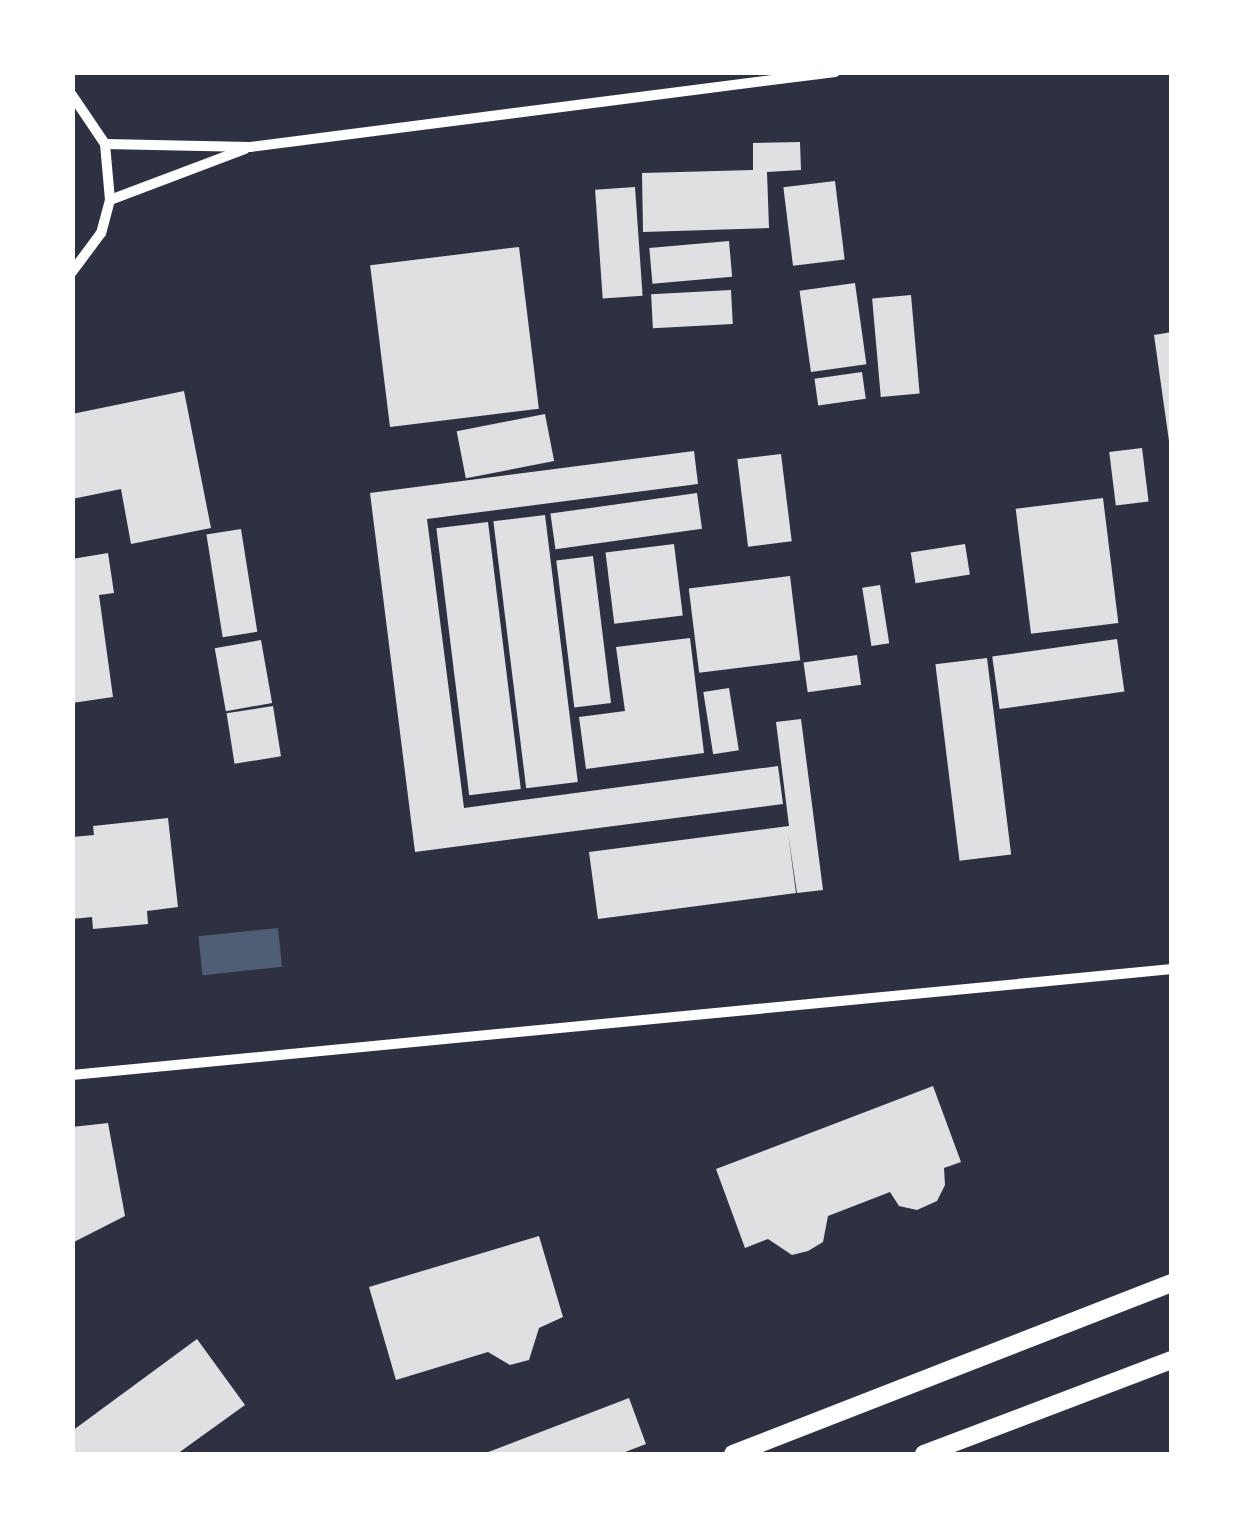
<!DOCTYPE html>
<style>
body{margin:0}
#map{position:relative;width:1244px;height:1527px;overflow:hidden;background:#2d3142;font-family:Lato,sans-serif}
div>[style]{position:absolute}
[style*='--x']{left:calc(var(--x)*1px);top:calc(var(--y)*1px);width:calc(var(--w)*1px);rotate:calc(var(--a)*1deg)}
.water>*{inset:0;background:#4f5d75;transform-origin:0 0}
.building>*{inset:0;background:#e0e0e3;transform-origin:0 0}
.minor>*{height:10px;margin:-5px;padding:0 5px;transform-origin:5px;border-radius:5px;background:#fff}
.tertiary>*{height:18px;margin:-9px;padding:0 9px;transform-origin:9px;border-radius:9px;background:#fff}
span{translate:-50% -50%;white-space:nowrap;text-align:center;line-height:1.15;-webkit-text-stroke:8px #fff;paint-order:stroke}
.frame{position:absolute;inset:0;border:75px solid #fff;pointer-events:none}
</style>
<div id="map">
<div class="water">
<div style="left:278px;top:928px;width:39px;height:80px;rotate:84deg"></div>
</div>
<div class="building">
<div style="clip-path:polygon(800px 142px,801px 170px,767px 172px,769px 228px,643px 232px,642px 173px,753px 170px,753px 143px)"></div>
<div style="left:835px;top:181px;width:79px;height:52px;rotate:83deg"></div>
<div style="left:635px;top:187px;width:109px;height:40px;rotate:86deg"></div>
<div style="left:729px;top:241px;width:36px;height:80px;rotate:85deg"></div>
<div style="left:519px;top:247px;width:163px;height:150px;rotate:83deg"></div>
<div style="left:855px;top:283px;width:82px;height:56px;rotate:82deg"></div>
<div style="left:731px;top:290px;width:34px;height:80px;rotate:87deg"></div>
<div style="left:911px;top:295px;width:99px;height:39px;rotate:85deg"></div>
<div style="clip-path:polygon(1172px 332px,1172px 441px,1169px 441px,1154px 335px)"></div>
<div style="left:862px;top:372px;width:27px;height:48px;rotate:82deg"></div>
<div style="clip-path:polygon(184px 391px,211px 528px,131px 544px,121px 489px,72px 499px,72px 414px)"></div>
<div style="left:545px;top:414px;width:48px;height:90px;rotate:79deg"></div>
<div style="left:1142px;top:448px;width:54px;height:33px;rotate:83deg"></div>
<div style="clip-path:polygon(694px 451px,698px 484px,427px 519px,464px 808px,778px 766px,783px 804px,415px 852px,370px 493px)"></div>
<div style="left:781px;top:454px;width:88px;height:44px;rotate:83deg"></div>
<div style="left:697px;top:493px;width:36px;height:148px;rotate:82deg"></div>
<div style="left:1103px;top:498px;width:126px;height:88px;rotate:83deg"></div>
<div style="left:545px;top:515px;width:269px;height:52px;rotate:83deg"></div>
<div style="left:488px;top:522px;width:269px;height:52px;rotate:83deg"></div>
<div style="left:241px;top:529px;width:104px;height:35px;rotate:81deg"></div>
<div style="left:674px;top:544px;width:72px;height:69px;rotate:83deg"></div>
<div style="left:965px;top:544px;width:31px;height:55px;rotate:81deg"></div>
<div style="clip-path:polygon(108px 553px,114px 593px,99px 595px,113px 697px,72px 703px,72px 559px)"></div>
<div style="left:593px;top:556px;width:148px;height:37px;rotate:83deg"></div>
<div style="left:790px;top:576px;width:85px;height:102px;rotate:83deg"></div>
<div style="left:880px;top:585px;width:59px;height:18px;rotate:81deg"></div>
<div style="clip-path:polygon(690px 638px,704px 753px,586px 769px,579px 717px,625px 711px,616px 647px)"></div>
<div style="left:1117px;top:639px;width:53px;height:126px;rotate:82deg"></div>
<div style="left:261px;top:640px;width:64px;height:47px;rotate:80deg"></div>
<div style="left:857px;top:655px;width:30px;height:54px;rotate:82deg"></div>
<div style="left:987px;top:658px;width:198px;height:52px;rotate:83deg"></div>
<div style="left:729px;top:688px;width:63px;height:26px;rotate:81deg"></div>
<div style="left:273px;top:706px;width:51px;height:47px;rotate:81deg"></div>
<div style="clip-path:polygon(801px 719px,823px 890px,797px 893px,788px 833px,796px 893px,598px 919px,589px 852px,789px 826px,776px 722px)"></div>
<div style="clip-path:polygon(168px 818px,178px 907px,147px 911px,148px 924px,93px 929px,92px 917px,72px 919px,72px 837px,94px 835px,93px 826px)"></div>
<div style="clip-path:polygon(933px 1086px,961px 1162px,944px 1168px,945px 1185px,937px 1201px,917px 1210px,899px 1206px,890px 1192px,828px 1216px,823px 1242px,808px 1251px,792px 1255px,768px 1239px,745px 1248px,716px 1169px)"></div>
<div style="clip-path:polygon(108px 1123px,125px 1216px,72px 1243px,72px 1127px)"></div>
<div style="clip-path:polygon(539px 1236px,563px 1317px,539px 1328px,529px 1360px,510px 1365px,488px 1352px,396px 1380px,369px 1287px)"></div>
<div style="clip-path:polygon(197px 1339px,245px 1405px,177px 1454px,72px 1454px,72px 1431px)"></div>
<div style="clip-path:polygon(629px 1398px,646px 1444px,620px 1454px,483px 1454px)"></div>
</div>
<div class="minor">
<div style="--x:72;--y:95;--w:59;--a:56"></div>
<div style="--x:105;--y:144;--w:56;--a:84.9"></div>
<div style="--x:110;--y:200;--w:34;--a:105"></div>
<div style="--x:101;--y:233;--w:49;--a:126.6"></div>
<div style="--x:105;--y:144;--w:145;--a:1.2"></div>
<div style="--x:250;--y:147;--w:590;--a:-7.31"></div>
<div style="--x:110;--y:200;--w:144;--a:-20.7"></div>
<div style="--x:72;--y:1075;--w:1105;--a:-5.5"></div>
</div>
<div class="tertiary">
<div style="--x:733;--y:1454;--w:471;--a:-21.3"></div>
<div style="--x:924;--y:1454;--w:265;--a:-20.8"></div>
</div>
<div class="frame"></div>
</div>
